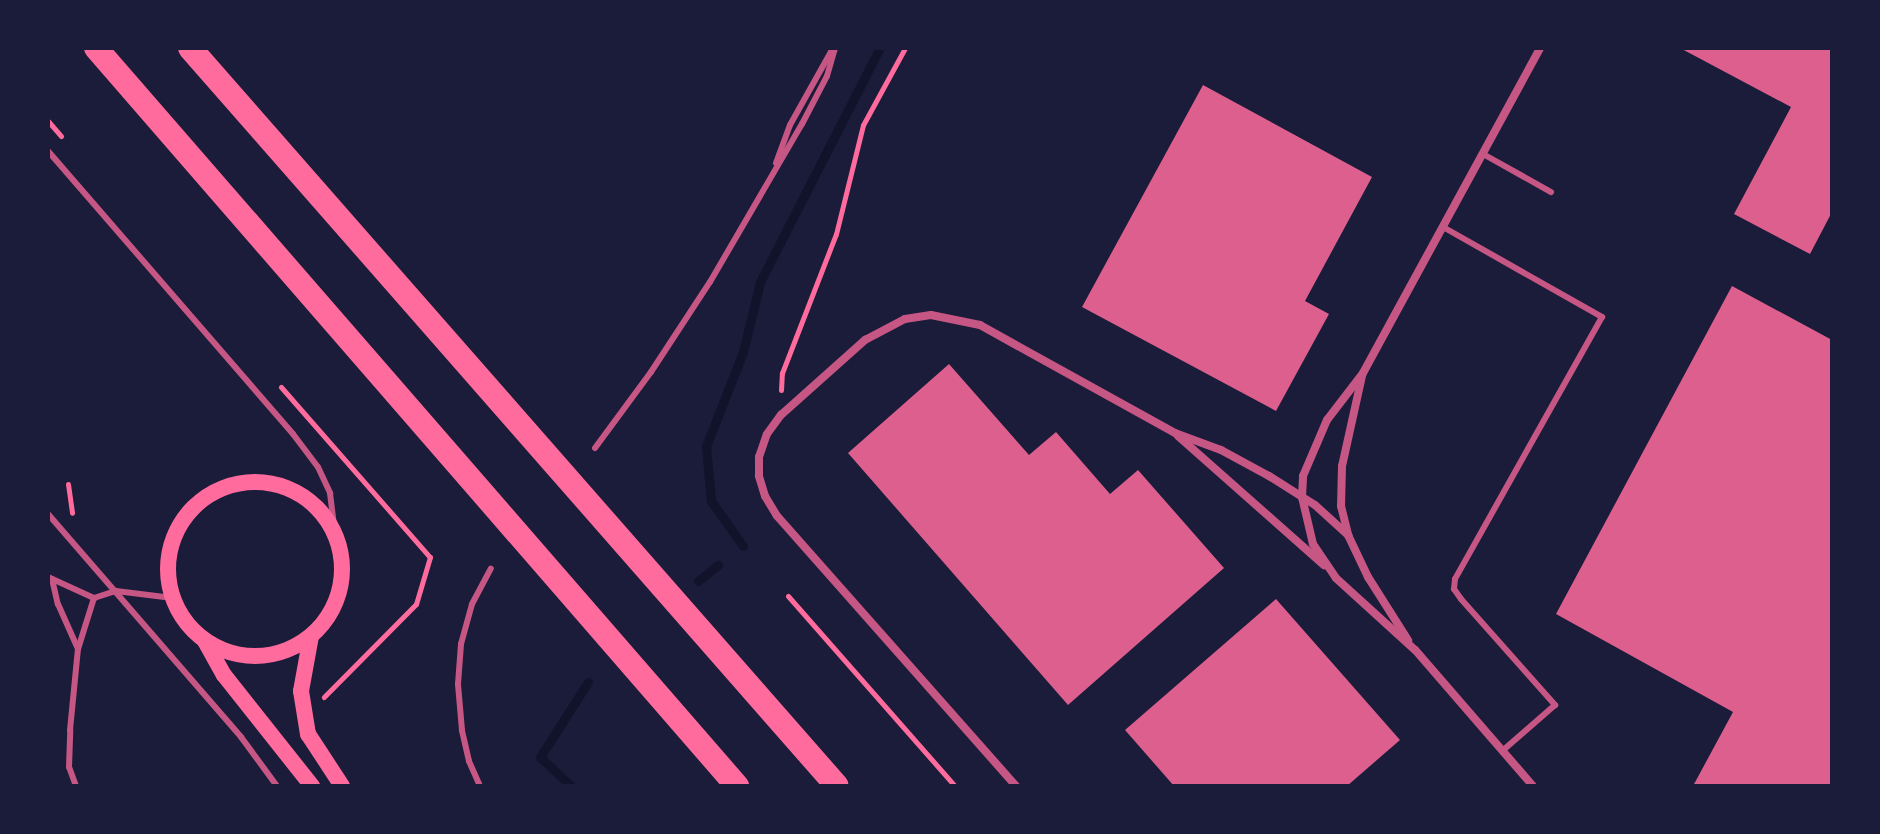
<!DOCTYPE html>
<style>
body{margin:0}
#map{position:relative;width:1880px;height:834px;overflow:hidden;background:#1b1b3a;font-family:"Work Sans",sans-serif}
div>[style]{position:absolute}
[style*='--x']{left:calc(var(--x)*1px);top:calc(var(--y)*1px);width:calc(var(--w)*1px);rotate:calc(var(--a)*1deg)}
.stream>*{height:9px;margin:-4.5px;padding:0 4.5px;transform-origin:4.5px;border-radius:4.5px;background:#12122b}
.building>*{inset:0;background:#dd5f8e}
.path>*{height:5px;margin:-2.5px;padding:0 2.5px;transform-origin:2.5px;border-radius:2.5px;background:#ff6b9d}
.service>*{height:6px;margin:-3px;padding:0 3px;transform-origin:3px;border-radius:3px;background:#c65784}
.minor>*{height:8px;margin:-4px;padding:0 4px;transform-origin:4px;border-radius:4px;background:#c65784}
.secondary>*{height:16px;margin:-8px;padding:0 8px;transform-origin:8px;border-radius:8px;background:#ff6b9d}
.secondary>.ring{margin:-8px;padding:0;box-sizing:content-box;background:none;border:16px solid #ff6b9d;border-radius:50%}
.motorway>*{height:24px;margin:-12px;padding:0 12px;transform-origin:12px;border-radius:12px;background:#ff6b9d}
span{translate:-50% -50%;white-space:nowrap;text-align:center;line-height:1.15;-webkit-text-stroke:8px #1b1b3a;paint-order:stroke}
.frame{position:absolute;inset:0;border:50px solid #1b1b3a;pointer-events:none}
</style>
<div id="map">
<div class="stream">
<div style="--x:743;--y:546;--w:55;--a:-125.4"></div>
<div style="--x:711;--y:501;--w:55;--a:-95.2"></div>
<div style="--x:706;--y:446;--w:101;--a:-68.5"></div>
<div style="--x:743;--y:352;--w:72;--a:-76.3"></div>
<div style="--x:760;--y:282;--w:263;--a:-62.9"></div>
<div style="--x:698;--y:581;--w:26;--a:-39"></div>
<div style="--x:571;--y:786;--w:42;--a:-136.9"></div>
<div style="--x:540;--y:757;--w:89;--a:-57.4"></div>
</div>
<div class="building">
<div style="clip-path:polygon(1680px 48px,1832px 48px,1832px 212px,1810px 254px,1734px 214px,1791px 107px)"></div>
<div style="clip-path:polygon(1203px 85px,1372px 177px,1305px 301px,1329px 314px,1276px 411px,1082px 307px)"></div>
<div style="clip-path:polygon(1732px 286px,1832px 340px,1832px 786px,1693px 786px,1733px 712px,1556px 614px)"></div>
<div style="clip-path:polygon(949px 364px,1029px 455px,1056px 432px,1110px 494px,1138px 470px,1224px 568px,1068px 705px,848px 453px)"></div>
<div style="clip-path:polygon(1276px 599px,1400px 740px,1347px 786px,1174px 786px,1125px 730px)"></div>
</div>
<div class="path">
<div style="--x:48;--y:121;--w:20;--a:49"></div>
<div style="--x:281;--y:387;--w:226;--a:48.8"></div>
<div style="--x:430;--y:557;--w:49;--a:106.6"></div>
<div style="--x:416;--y:604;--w:131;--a:134.7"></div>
<div style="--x:781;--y:390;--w:17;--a:-87"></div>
<div style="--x:782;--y:373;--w:149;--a:-68.8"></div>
<div style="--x:836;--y:234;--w:112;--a:-76.1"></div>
<div style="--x:863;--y:125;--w:88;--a:-61.4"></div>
<div style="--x:68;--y:484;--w:29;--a:82"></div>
<div style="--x:788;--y:596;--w:253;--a:48.7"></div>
</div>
<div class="service">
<div style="--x:48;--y:151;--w:374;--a:49.1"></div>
<div style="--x:293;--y:434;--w:41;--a:52.9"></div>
<div style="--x:318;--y:467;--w:29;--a:65"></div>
<div style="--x:330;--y:493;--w:39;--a:83"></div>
<div style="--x:1483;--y:154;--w:78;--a:29.2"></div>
<div style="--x:776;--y:163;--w:40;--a:-69.8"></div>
<div style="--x:790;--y:125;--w:88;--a:-60.8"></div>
<div style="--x:1443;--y:227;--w:183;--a:29.5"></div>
<div style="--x:1602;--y:317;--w:300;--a:119.3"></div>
<div style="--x:1455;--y:579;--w:10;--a:96"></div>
<div style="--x:1454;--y:589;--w:12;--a:55"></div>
<div style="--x:1461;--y:599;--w:142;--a:48.4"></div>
<div style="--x:1555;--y:705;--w:70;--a:139"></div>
<div style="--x:595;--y:448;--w:94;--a:-53.6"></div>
<div style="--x:651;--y:372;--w:108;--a:-56.8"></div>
<div style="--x:710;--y:282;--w:183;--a:-59.8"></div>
<div style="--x:802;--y:124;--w:54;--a:-62.5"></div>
<div style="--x:827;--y:76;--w:29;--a:-74"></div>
<div style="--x:48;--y:514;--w:295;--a:49.1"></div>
<div style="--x:241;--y:737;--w:61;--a:53.7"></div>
<div style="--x:48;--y:577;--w:51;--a:24.5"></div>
<div style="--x:94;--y:598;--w:23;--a:-18"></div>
<div style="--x:116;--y:591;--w:57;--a:7"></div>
<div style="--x:52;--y:579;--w:26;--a:77"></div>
<div style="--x:58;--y:604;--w:49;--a:66"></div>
<div style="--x:76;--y:786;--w:20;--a:-110"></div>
<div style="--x:69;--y:767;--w:37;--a:-88"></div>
<div style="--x:70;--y:730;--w:81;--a:-84.4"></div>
<div style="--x:78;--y:649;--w:53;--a:-72.6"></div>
<div style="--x:480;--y:786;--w:27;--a:-114"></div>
<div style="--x:469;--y:761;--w:32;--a:-103"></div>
<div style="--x:462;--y:730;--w:46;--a:-95"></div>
<div style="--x:458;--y:684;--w:40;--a:-85.7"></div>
<div style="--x:461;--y:644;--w:41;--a:-74.6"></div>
<div style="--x:472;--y:604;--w:40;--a:-62"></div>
</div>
<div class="minor">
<div style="--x:1362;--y:376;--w:92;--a:102.5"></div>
<div style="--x:1342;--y:466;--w:40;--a:91.4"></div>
<div style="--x:1341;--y:506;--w:30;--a:76"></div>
<div style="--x:1348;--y:535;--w:47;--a:64.5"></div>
<div style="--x:1368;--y:577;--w:75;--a:57.6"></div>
<div style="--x:1178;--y:436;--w:195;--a:41.5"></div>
<div style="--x:1016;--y:786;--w:361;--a:-131.5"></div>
<div style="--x:777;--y:516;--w:23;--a:-121"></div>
<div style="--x:765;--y:496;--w:21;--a:-107"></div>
<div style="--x:759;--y:476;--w:19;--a:-90"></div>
<div style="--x:759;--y:457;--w:24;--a:-71"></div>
<div style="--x:767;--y:434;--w:24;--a:-54"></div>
<div style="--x:781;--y:415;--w:113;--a:-41.8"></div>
<div style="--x:865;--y:340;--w:45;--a:-27.7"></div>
<div style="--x:905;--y:319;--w:26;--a:-9"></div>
<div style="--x:931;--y:315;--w:50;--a:11.5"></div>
<div style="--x:980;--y:325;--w:223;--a:29"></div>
<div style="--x:1175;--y:433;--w:49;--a:20.3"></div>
<div style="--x:1221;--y:450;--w:55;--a:28.4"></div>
<div style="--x:1269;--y:476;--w:54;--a:32.2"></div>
<div style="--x:1315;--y:505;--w:45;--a:42.3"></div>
<div style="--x:1533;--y:786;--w:180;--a:-130.9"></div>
<div style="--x:1415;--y:650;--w:107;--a:-137.7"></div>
<div style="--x:1336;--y:578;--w:41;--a:-124.1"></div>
<div style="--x:1313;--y:544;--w:48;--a:-103.2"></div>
<div style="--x:1302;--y:497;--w:21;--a:-87"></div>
<div style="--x:1303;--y:476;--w:61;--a:-66.8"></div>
<div style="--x:1327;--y:420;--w:59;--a:-52.5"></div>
<div style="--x:1363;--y:373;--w:370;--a:-61.4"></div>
</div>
<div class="secondary">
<div class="ring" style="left:168px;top:482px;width:158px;height:158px"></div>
<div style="--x:311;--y:636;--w:56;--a:100.3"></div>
<div style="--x:301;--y:691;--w:44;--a:80.8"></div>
<div style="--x:308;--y:734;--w:62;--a:56.8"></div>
<div style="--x:205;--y:641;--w:39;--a:61"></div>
<div style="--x:224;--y:675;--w:142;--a:51.6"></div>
</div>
<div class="motorway">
<div style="--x:96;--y:48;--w:978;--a:49.02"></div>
<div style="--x:190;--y:48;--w:981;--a:48.76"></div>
</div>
<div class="frame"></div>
</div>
